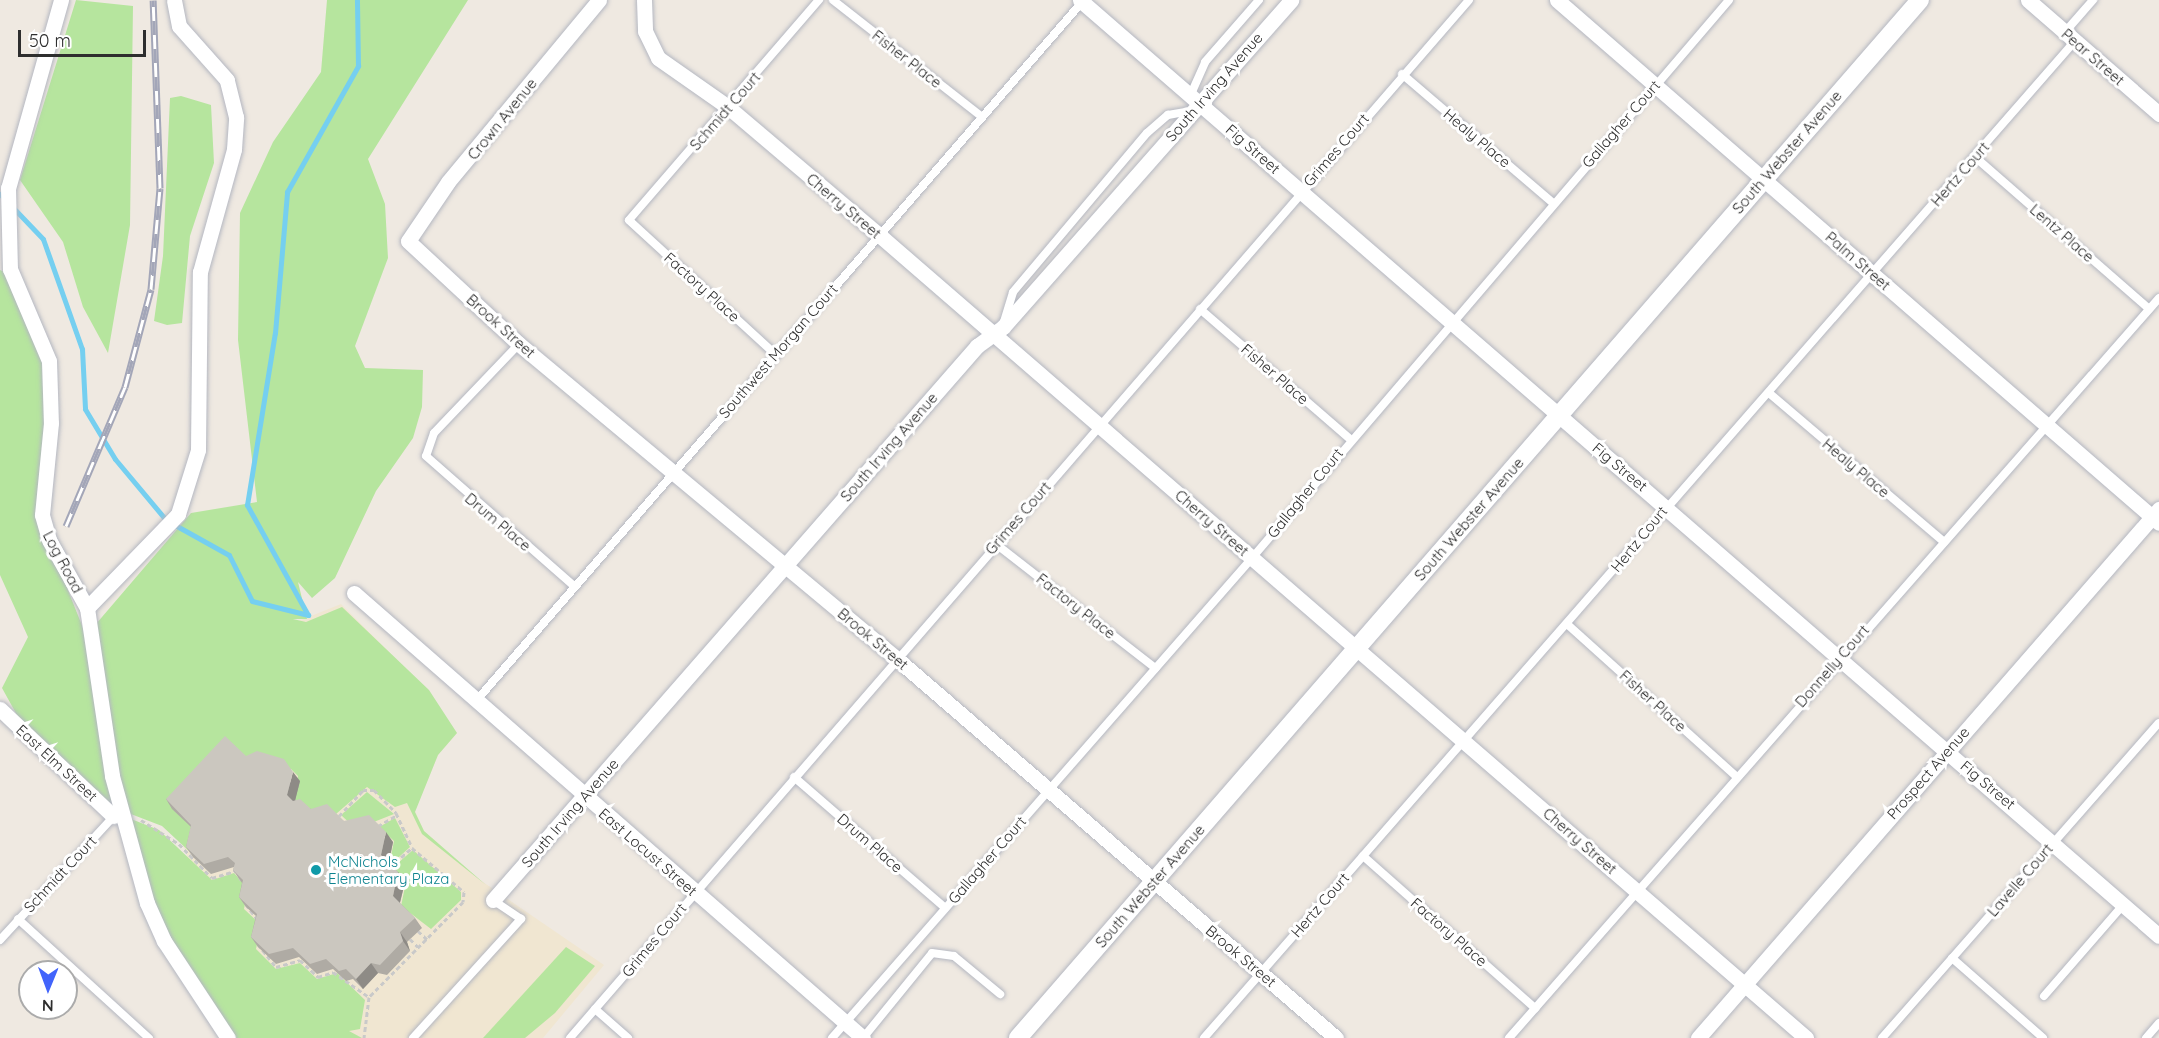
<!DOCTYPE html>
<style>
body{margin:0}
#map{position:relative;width:2159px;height:1038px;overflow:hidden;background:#efe9e1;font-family:Quicksand,sans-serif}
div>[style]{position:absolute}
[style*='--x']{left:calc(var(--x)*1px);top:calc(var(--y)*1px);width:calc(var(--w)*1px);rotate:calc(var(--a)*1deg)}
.education>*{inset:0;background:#f0e6d1}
.green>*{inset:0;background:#b6e59e}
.stream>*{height:5px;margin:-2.5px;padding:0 2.5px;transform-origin:2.5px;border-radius:2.5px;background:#75cff0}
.path>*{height:3px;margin-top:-1.5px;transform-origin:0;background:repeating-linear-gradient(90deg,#c9c9c9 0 4.5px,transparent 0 7.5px)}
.roads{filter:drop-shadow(0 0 2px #b4b7c1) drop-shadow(0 0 2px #b4b7c1)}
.service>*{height:8px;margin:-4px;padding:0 4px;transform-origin:4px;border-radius:4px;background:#fff}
.minor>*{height:15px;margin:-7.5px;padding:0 7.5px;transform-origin:7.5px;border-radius:7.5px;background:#fff}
.tertiary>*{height:18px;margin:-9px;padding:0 9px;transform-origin:9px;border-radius:9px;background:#fff}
.rail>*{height:7px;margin-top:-3.5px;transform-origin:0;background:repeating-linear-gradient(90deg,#fff 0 14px,#a3a6b8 0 28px);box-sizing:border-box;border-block:2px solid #a3a6b8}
.wall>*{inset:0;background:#afaba4}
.shaded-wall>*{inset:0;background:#8e8b86}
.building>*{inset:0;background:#cbc7bf}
.dots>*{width:16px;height:16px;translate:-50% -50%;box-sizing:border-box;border:3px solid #fff;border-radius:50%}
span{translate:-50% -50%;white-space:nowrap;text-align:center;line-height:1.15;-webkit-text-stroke:6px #fff;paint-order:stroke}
.street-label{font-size:15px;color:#2e2e2e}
.culture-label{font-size:15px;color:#0d838f}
.left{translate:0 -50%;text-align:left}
.north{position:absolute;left:18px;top:960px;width:60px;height:60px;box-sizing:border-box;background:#fff;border:2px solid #ababab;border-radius:50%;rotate:181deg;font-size:16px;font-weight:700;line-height:24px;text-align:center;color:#2e2e2e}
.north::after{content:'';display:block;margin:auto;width:21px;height:27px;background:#4264fb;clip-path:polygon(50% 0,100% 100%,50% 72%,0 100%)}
.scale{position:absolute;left:18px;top:30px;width:128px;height:27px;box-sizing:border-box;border:3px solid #2e2e2e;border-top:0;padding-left:8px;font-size:18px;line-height:21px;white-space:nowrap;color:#2e2e2e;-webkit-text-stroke:4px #fff;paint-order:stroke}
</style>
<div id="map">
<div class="education">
<div style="clip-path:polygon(341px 604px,422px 685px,457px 733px,438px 755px,415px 811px,424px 831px,480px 880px,604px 965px,543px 1038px,293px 1038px,204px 901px,162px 789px,132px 659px,276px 630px)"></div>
</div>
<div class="green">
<div style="clip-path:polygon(76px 0,133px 6px,130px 225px,108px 353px,83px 307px,63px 242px,20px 180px)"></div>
<div style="clip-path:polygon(327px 0,468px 0,368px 159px,385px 204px,388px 258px,355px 346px,365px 368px,423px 370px,422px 407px,413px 438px,376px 491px,335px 578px,312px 598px,298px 582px,307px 619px,293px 619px,306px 622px,342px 607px,429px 690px,457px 733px,438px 755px,415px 812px,424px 831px,486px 885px,422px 834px,407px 803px,395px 807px,367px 787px,336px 814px,318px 819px,294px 805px,298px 776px,291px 769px,198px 835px,191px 853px,162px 826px,123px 811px,96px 624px,191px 513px,257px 502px,238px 340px,240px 213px,273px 142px,321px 72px)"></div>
<div style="clip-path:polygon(181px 96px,211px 105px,214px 163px,190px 236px,182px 323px,167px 325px,154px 321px,163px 256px,170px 98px)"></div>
<div style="clip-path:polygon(0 270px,7px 273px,41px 356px,48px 403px,36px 510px,87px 638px,113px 811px,23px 726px,2px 688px,28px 637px,0 575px)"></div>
<div style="clip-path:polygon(367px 792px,394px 814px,356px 829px,341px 815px)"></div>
<div style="clip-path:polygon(126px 817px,159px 830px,212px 880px,234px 873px,248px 888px,244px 909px,261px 925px,256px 949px,276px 969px,300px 963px,317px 979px,337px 973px,365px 1000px,360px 1029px,349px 1031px,362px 1038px,231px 1038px,166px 941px)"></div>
<div style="clip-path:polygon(395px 818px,410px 847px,389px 866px,394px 841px,379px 827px)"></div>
<div style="clip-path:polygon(413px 850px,461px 892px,461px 900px,431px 929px,401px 906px,406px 882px,392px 868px)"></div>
<div style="clip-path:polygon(566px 947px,595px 966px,555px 1013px,525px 1038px,483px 1038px)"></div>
</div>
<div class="stream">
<div style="--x:0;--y:194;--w:62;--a:46.3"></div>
<div style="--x:43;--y:239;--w:117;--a:70.5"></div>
<div style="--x:82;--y:349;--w:60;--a:87.1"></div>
<div style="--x:85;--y:409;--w:58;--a:59"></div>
<div style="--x:115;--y:459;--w:80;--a:50.1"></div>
<div style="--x:166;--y:520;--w:72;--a:29.1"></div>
<div style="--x:229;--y:555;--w:51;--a:63.4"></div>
<div style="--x:252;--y:601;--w:58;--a:14"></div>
<div style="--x:308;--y:615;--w:126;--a:-119"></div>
<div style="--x:247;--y:505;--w:174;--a:-80.8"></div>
<div style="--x:275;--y:333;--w:142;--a:-85.1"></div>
<div style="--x:287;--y:192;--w:145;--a:-60.6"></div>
<div style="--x:358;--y:66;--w:66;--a:-90.9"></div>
</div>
<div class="path">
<div style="--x:339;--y:816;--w:35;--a:-47"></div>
<div style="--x:363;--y:790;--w:11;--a:0"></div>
<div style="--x:374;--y:790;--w:32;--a:46"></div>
<div style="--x:396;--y:813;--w:38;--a:65"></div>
<div style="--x:412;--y:848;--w:68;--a:40.2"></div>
<div style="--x:464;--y:892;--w:10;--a:96"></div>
<div style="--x:463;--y:902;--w:134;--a:134.7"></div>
<div style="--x:369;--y:997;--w:41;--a:97"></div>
<div style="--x:141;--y:820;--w:45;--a:32.3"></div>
<div style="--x:179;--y:844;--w:47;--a:45.9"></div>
<div style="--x:212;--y:878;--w:24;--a:-17"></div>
<div style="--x:378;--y:826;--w:22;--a:-30"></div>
<div style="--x:390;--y:867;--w:29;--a:-41"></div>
<div style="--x:239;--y:876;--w:13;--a:61"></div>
<div style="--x:246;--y:904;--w:19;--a:54"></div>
<div style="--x:418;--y:931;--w:12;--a:42"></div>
<div style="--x:410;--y:939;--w:11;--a:45"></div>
<div style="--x:258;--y:944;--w:29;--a:52"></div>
<div style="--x:276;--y:967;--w:25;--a:-16"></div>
<div style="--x:300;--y:960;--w:25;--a:43"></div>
<div style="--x:318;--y:977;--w:16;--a:-18"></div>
<div style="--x:333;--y:972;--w:44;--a:34.8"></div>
</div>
<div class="roads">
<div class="service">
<div style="--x:833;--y:0;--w:189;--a:38.1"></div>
<div style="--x:2065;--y:32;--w:43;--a:-48.8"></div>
<div style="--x:1402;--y:74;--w:199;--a:40.5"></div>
<div style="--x:1191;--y:94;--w:35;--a:-66"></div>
<div style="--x:1205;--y:62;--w:82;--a:-48.9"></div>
<div style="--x:1975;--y:157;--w:231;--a:41.1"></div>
<div style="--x:1200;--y:309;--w:197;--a:40.9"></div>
<div style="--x:1003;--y:325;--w:34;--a:-73"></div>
<div style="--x:1013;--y:292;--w:208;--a:-49.9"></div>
<div style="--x:1147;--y:133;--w:28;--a:-41"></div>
<div style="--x:1168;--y:115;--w:22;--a:-10"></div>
<div style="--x:519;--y:344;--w:123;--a:133.7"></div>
<div style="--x:434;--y:433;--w:24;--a:109"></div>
<div style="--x:426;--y:456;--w:197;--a:41.3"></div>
<div style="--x:775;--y:354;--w:198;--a:-137.5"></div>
<div style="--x:629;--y:220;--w:291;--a:-49.2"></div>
<div style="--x:1769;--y:393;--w:230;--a:40.4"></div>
<div style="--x:996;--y:544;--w:202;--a:37.9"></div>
<div style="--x:1568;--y:625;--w:227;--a:42"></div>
<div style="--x:476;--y:701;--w:927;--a:-49.07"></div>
<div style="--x:794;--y:777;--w:200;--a:40.9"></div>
<div style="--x:1363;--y:856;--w:230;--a:41.5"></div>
<div style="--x:18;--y:919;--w:177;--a:42.3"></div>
<div style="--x:0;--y:940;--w:170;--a:-47.4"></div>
<div style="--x:1952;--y:958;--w:121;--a:41.3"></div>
<div style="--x:2044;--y:996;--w:122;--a:-49"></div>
<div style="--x:595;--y:1009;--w:44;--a:41.3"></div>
<div style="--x:413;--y:1038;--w:161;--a:-47.8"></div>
<div style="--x:521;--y:919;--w:34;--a:-146"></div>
<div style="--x:570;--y:1038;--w:1373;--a:-49.1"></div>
<div style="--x:832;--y:1038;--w:638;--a:-48.81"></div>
<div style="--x:1252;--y:558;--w:734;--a:-49.47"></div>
<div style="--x:863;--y:1038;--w:109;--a:-50.9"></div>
<div style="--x:932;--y:953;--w:22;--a:8"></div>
<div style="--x:954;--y:956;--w:60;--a:39.6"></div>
<div style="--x:1204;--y:1038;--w:1324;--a:-48.86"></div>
<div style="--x:1509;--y:1038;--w:985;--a:-48.7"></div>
<div style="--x:1882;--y:1038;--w:419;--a:-48.7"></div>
<div style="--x:2146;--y:1038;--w:20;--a:-49"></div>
</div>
<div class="minor">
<div style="--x:61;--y:0;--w:195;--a:105.7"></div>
<div style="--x:8;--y:188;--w:81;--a:88.6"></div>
<div style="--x:10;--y:269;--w:100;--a:67"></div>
<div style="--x:49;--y:361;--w:62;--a:88.2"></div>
<div style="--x:51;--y:423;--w:92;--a:95.6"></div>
<div style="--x:42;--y:515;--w:26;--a:74"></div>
<div style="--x:49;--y:540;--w:78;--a:60.8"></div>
<div style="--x:87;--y:608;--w:170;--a:81.5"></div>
<div style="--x:112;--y:776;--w:132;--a:74.6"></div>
<div style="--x:147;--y:903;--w:42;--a:65.9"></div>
<div style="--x:164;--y:941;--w:116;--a:56.6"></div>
<div style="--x:599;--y:0;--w:236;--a:129.7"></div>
<div style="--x:448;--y:182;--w:71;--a:124.1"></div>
<div style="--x:408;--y:241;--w:151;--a:42.9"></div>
<div style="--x:519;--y:344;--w:492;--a:39.8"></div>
<div style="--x:897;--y:659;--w:580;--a:40.8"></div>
<div style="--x:644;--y:0;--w:31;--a:88"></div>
<div style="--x:645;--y:31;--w:30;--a:64"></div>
<div style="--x:658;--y:58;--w:85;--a:35"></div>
<div style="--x:728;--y:107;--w:197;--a:40.3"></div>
<div style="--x:878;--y:234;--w:1228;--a:40.9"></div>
<div style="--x:1080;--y:0;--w:1428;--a:40.94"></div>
<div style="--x:1557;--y:0;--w:797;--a:40.98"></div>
<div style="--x:2028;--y:0;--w:174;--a:41"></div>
<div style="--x:354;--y:593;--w:676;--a:41.16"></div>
<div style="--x:87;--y:608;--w:131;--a:-45.9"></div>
<div style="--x:178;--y:514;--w:67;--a:-72.6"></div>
<div style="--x:198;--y:450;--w:178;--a:-89.4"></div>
<div style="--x:200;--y:272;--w:128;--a:-74.5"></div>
<div style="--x:234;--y:149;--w:32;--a:-86"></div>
<div style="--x:236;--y:117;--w:38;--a:-104"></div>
<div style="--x:227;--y:80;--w:72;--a:-131.6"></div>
<div style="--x:179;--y:26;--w:26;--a:-101"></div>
<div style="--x:0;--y:709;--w:156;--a:43.4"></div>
<div style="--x:493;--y:900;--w:736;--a:-48.86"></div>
<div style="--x:977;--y:346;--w:32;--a:-36"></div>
<div style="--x:1003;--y:327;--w:436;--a:-48.6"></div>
<div style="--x:1698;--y:1038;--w:702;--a:-48.93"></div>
</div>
<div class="tertiary">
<div style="--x:1018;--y:1038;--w:1375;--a:-49.01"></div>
</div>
</div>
<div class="rail">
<div style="--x:66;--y:526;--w:151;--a:-67"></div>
<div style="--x:125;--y:387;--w:101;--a:-75.1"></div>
<div style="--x:151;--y:289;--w:101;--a:-84.9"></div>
<div style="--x:160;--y:188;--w:188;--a:-92.1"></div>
</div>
<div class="wall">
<div style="clip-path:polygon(300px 781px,295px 800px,311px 809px,344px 821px,393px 842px,389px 863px,398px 872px,405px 882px,400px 903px,415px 918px,422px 928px,407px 942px,410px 951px,387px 975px,378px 973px,363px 989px,353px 979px,346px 981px,333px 969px,317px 974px,299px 957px,276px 964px,258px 947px,251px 937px,256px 916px,246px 907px,239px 897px,242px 883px,233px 870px,234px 867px,211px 874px,193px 857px,186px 847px,191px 827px,172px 809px,166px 799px)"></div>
</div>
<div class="shaded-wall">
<div style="clip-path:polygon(293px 772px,300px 781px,294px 805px,287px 795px)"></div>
<div style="clip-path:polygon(386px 832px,393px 842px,388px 865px,381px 855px)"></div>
<div style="clip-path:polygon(398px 872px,405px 882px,399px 906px,393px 896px)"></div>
<div style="clip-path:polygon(400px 932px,407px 942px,410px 951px,403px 941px)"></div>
<div style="clip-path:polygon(371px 963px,378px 973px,363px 989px,356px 979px)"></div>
</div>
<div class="building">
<div style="clip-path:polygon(225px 736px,246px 756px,257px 751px,284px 759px,293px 772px,287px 795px,293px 801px,300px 799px,311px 809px,327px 804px,344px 821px,369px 815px,386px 832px,381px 855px,398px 872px,393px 896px,415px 918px,400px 932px,403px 941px,380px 965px,371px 963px,356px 979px,346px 969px,339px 971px,326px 959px,310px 964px,293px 948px,269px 954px,251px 937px,257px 914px,239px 897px,243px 880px,233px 870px,235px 863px,228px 857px,204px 864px,186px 847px,191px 825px,166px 799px)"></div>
</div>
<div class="dots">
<div style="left:316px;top:870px;background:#0f9aa8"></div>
</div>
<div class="street-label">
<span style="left:2093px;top:57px;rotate:41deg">Pear Street</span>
<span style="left:907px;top:59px;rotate:38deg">Fisher Place</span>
<span style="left:1214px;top:87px;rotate:-49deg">South Irving Avenue</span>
<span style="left:725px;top:111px;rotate:-49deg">Schmidt Court</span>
<span style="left:502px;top:119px;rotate:-51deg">Crown Avenue</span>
<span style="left:1621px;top:124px;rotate:-49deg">Gallagher Court</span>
<span style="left:1477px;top:138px;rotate:40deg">Healy Place</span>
<span style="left:1253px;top:149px;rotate:41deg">Fig Street</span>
<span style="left:1336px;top:150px;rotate:-49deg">Grimes Court</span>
<span style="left:1787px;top:152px;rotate:-49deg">South Webster Avenue</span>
<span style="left:1960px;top:174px;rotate:-49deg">Hertz Court</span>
<span style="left:844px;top:206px;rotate:40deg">Cherry Street</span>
<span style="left:2062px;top:233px;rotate:41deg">Lentz Place</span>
<span style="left:1858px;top:261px;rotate:41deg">Palm Street</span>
<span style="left:702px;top:287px;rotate:42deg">Factory Place</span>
<span style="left:501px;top:326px;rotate:42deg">Brook Street</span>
<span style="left:778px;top:351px;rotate:-49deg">Southwest Morgan Court</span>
<span style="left:1275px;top:374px;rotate:41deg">Fisher Place</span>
<span style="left:889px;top:447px;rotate:-49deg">South Irving Avenue</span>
<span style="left:1620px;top:467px;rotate:40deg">Fig Street</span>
<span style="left:1856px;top:468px;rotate:40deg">Healy Place</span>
<span style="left:1305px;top:493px;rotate:-51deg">Gallagher Court</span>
<span style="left:1018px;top:518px;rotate:-49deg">Grimes Court</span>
<span style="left:1469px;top:519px;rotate:-49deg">South Webster Avenue</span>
<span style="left:498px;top:522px;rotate:40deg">Drum Place</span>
<span style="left:1212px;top:523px;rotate:41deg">Cherry Street</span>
<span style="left:1639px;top:539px;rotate:-51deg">Hertz Court</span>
<span style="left:63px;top:562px;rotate:62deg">Log Road</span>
<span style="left:1076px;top:606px;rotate:38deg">Factory Place</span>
<span style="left:873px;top:639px;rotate:40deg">Brook Street</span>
<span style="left:1832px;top:666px;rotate:-49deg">Donnelly Court</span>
<span style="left:1653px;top:701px;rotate:42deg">Fisher Place</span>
<span style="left:57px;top:763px;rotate:43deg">East Elm Street</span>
<span style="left:1928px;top:773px;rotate:-49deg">Prospect Avenue</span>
<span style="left:1988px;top:785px;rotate:40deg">Fig Street</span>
<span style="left:570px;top:813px;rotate:-49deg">South Irving Avenue</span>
<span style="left:1580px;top:841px;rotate:41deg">Cherry Street</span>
<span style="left:870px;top:843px;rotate:41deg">Drum Place</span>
<span style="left:648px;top:852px;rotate:41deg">East Locust Street</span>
<span style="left:987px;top:860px;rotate:-49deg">Gallagher Court</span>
<span style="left:60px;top:874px;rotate:-47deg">Schmidt Court</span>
<span style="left:2020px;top:880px;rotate:-49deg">Lavelle Court</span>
<span style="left:1150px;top:886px;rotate:-49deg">South Webster Avenue</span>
<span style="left:1320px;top:905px;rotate:-49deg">Hertz Court</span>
<span style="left:1449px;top:932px;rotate:41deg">Factory Place</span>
<span style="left:654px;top:940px;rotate:-50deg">Grimes Court</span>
<span style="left:1241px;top:956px;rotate:40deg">Brook Street</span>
</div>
<div class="culture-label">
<span class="left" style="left:328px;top:870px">McNichols<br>Elementary Plaza</span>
</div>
<div class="north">N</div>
<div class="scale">50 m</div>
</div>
